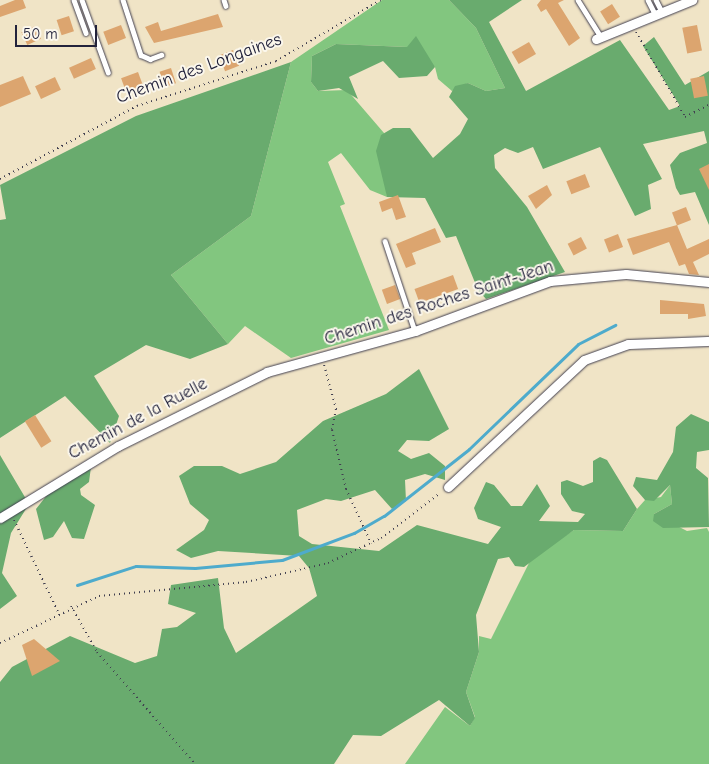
<!DOCTYPE html>
<style>
body{margin:0}
#map{position:relative;width:709px;height:764px;overflow:hidden;background:#f0e4c6;font-family:"Comic Neue",sans-serif}
div>[style]{position:absolute}
[style*='--x']{left:calc(var(--x)*1px);top:calc(var(--y)*1px);width:calc(var(--w)*1px);rotate:calc(var(--a)*1deg)}
.green>*{inset:0;background:#82c67f}
.forest>*{inset:0;background:#69ab6e}
.stream>*{height:3px;margin:-1.5px;padding:0 1.5px;transform-origin:1.5px;border-radius:1.5px;background:#4eabcc}
.building>*{inset:0;background:#dca56f;transform-origin:0 0}
.path>*{height:2px;margin-top:-1px;transform-origin:0;background:repeating-linear-gradient(90deg,#413f50 0 1px,transparent 0 5px)}
.roads{filter:drop-shadow(0 0 1px #413f50) drop-shadow(0 0 1px #413f50)}
.lane>*{height:4.5px;margin:-2.25px;padding:0 2.25px;transform-origin:2.25px;border-radius:2.25px;background:#fff}
.street>*{height:9px;margin:-4.5px;padding:0 4.5px;transform-origin:4.5px;border-radius:4.5px;background:#fff}
span{translate:-50% -50%;white-space:nowrap;text-align:center;line-height:1.15;-webkit-text-stroke:4px #fbf7ec;paint-order:stroke}
.street-label{font-size:18px;color:#22223b}
.scale{position:absolute;left:15px;top:25px;width:82px;height:22px;box-sizing:border-box;border:2px solid #22223b;border-top:0;padding-left:6px;font-size:15px;line-height:18px;white-space:nowrap;color:#22223b;-webkit-text-stroke:4px #fbf7ec;paint-order:stroke}
</style>
<div id="map">
<div class="green">
<div style="clip-path:polygon(382px 0,449px 0,476px 28px,505px 88px,486px 91px,468px 83px,452px 91px,438px 79px,435px 67px,407px 47px,336px 44px,312px 56px,311px 82px,318px 91px,347px 90px,384px 133px,387px 197px,370px 190px,341px 153px,328px 162px,345px 204px,340px 206px,389px 330px,291px 358px,245px 326px,228px 344px,171px 275px,251px 216px,291px 62px)"></div>
<div style="clip-path:polygon(670px 485px,672px 504px,654px 514px,687px 531px,707px 528px,709px 532px,709px 764px,405px 764px,445px 707px,470px 726px,475px 717px,466px 692px,479px 652px,479px 636px,491px 639px,532px 557px,574px 530px,623px 531px,637px 509px,645px 500px,661px 497px)"></div>
</div>
<div class="forest">
<div style="clip-path:polygon(449px 0,522px 0,489px 22px,526px 91px,620px 40px,669px 110px,680px 106px,643px 46px,654px 37px,685px 85px,709px 71px,709px 225px,695px 192px,680px 195px,676px 188px,670px 165px,680px 153px,707px 143px,704px 131px,643px 144px,662px 179px,648px 185px,651px 209px,635px 216px,600px 147px,543px 169px,533px 147px,518px 153px,505px 148px,494px 155px,495px 168px,527px 207px,565px 272px,486px 299px,478px 290px,456px 236px,446px 238px,425px 198px,387px 197px,376px 151px,381px 135px,393px 128px,410px 128px,433px 158px,460px 134px,468px 119px,449px 97px,455px 86px,468px 83px,486px 91px,505px 88px,476px 28px)"></div>
<div style="clip-path:polygon(416px 36px,435px 67px,427px 76px,399px 78px,383px 61px,349px 77px,358px 99px,339px 88px,318px 91px,311px 82px,312px 56px,336px 44px,407px 47px)"></div>
<div style="clip-path:polygon(291px 62px,251px 216px,171px 275px,228px 344px,190px 359px,146px 345px,94px 376px,119px 416px,110px 443px,65px 396px,0 438px,0 220px,6px 219px,0 185px,136px 116px)"></div>
<div style="clip-path:polygon(419px 369px,449px 429px,429px 441px,407px 440px,398px 451px,411px 459px,429px 453px,445px 466px,445px 480px,425px 474px,405px 480px,406px 501px,392px 509px,375px 490px,341px 501px,326px 499px,297px 510px,299px 536px,312px 544px,379px 551px,417px 525px,488px 544px,501px 527px,478px 519px,474px 508px,486px 482px,494px 485px,511px 506px,522px 506px,537px 484px,550px 506px,539px 521px,578px 522px,585px 514px,572px 511px,561px 494px,561px 482px,567px 480px,583px 486px,593px 482px,593px 461px,600px 457px,607px 460px,637px 509px,623px 531px,574px 530px,524px 567px,515px 566px,509px 557px,498px 559px,476px 615px,479px 652px,466px 692px,475px 718px,470px 726px,439px 700px,381px 736px,353px 735px,334px 764px,0 764px,0 682px,12px 667px,70px 636px,135px 663px,157px 656px,162px 629px,177px 627px,196px 613px,168px 604px,171px 585px,218px 578px,224px 628px,236px 653px,317px 596px,309px 568px,299px 556px,218px 551px,191px 558px,176px 550px,204px 530px,209px 520px,190px 504px,179px 476px,194px 466px,222px 466px,240px 474px,276px 462px,323px 421px,386px 394px)"></div>
<div style="clip-path:polygon(691px 414px,709px 422px,709px 450px,697px 452px,696px 468px,708px 478px,709px 527px,663px 528px,653px 521px,654px 514px,672px 504px,670px 485px,654px 501px,645px 500px,633px 486px,636px 477px,657px 480px,673px 452px,676px 427px)"></div>
<div style="clip-path:polygon(0 455px,29px 504px,11px 533px,2px 573px,17px 596px,0 609px)"></div>
<div style="clip-path:polygon(91px 467px,89px 482px,80px 489px,81px 495px,95px 505px,84px 539px,72px 538px,64px 521px,53px 537px,44px 540px,36px 509px,51px 490px)"></div>
</div>
<div class="stream">
<div style="--x:77;--y:585;--w:62;--a:-17.9"></div>
<div style="--x:136;--y:566;--w:59;--a:1.9"></div>
<div style="--x:195;--y:568;--w:87;--a:-5.3"></div>
<div style="--x:282;--y:560;--w:77;--a:-20.6"></div>
<div style="--x:354;--y:533;--w:34;--a:-30"></div>
<div style="--x:384;--y:516;--w:108;--a:-38.2"></div>
<div style="--x:469;--y:449;--w:151;--a:-43.9"></div>
<div style="--x:578;--y:344;--w:42;--a:-27.2"></div>
</div>
<div class="building">
<div style="clip-path:polygon(15px 0,23px 0,26px 8px,0 17px,0 6px)"></div>
<div style="clip-path:polygon(541px 0,564px 0,558px 3px,580px 38px,569px 46px,546px 9px,541px 12px,537px 5px)"></div>
<div style="left:612px;top:4px;width:15px;height:14px;rotate:58deg"></div>
<div style="clip-path:polygon(218px 14px,223px 27px,154px 43px,145px 27px,158px 22px,161px 31px)"></div>
<div style="left:69px;top:16px;width:16px;height:13px;rotate:72deg"></div>
<div style="left:121px;top:25px;width:14px;height:19px;rotate:69deg"></div>
<div style="left:697px;top:25px;width:26px;height:15px;rotate:79deg"></div>
<div style="left:35px;top:26px;width:14px;height:15px;rotate:65deg"></div>
<div style="left:529px;top:42px;width:14px;height:20px;rotate:60deg"></div>
<div style="left:233px;top:50px;width:17px;height:15px;rotate:69deg"></div>
<div style="left:91px;top:58px;width:12px;height:24px;rotate:66deg"></div>
<div style="left:171px;top:68px;width:16px;height:12px;rotate:72deg"></div>
<div style="left:138px;top:72px;width:15px;height:18px;rotate:70deg"></div>
<div style="clip-path:polygon(23px 76px,31px 94px,0 107px,0 85px)"></div>
<div style="left:704px;top:76px;width:20px;height:14px;rotate:79deg"></div>
<div style="left:55px;top:77px;width:14px;height:22px;rotate:65deg"></div>
<div style="clip-path:polygon(709px 164px,709px 190px,699px 169px)"></div>
<div style="left:585px;top:174px;width:14px;height:20px;rotate:69deg"></div>
<div style="clip-path:polygon(547px 185px,552px 195px,536px 209px,528px 196px)"></div>
<div style="clip-path:polygon(398px 195px,406px 217px,396px 220px,392px 208px,382px 212px,379px 202px)"></div>
<div style="left:686px;top:207px;width:14px;height:15px;rotate:69deg"></div>
<div style="clip-path:polygon(677px 225px,687px 249px,709px 239px,709px 254px,693px 262px,699px 275px,689px 274px,685px 264px,679px 266px,669px 242px,633px 255px,627px 239px)"></div>
<div style="clip-path:polygon(435px 228px,441px 242px,412px 253px,416px 264px,406px 268px,396px 244px)"></div>
<div style="left:618px;top:234px;width:14px;height:15px;rotate:69deg"></div>
<div style="left:581px;top:237px;width:13px;height:15px;rotate:63deg"></div>
<div style="left:453px;top:275px;width:15px;height:41px;rotate:70deg"></div>
<div style="left:395px;top:285px;width:15px;height:14px;rotate:70deg"></div>
<div style="clip-path:polygon(660px 300px,704px 304px,706px 316px,688px 319px,688px 314px,660px 314px)"></div>
<div style="left:35px;top:415px;width:31px;height:12px;rotate:58deg"></div>
<div style="clip-path:polygon(34px 639px,60px 661px,32px 676px,22px 645px)"></div>
</div>
<div class="path">
<div style="--x:636;--y:32;--w:98;--a:60"></div>
<div style="--x:685;--y:117;--w:27;--a:-27"></div>
<div style="--x:0;--y:179;--w:155;--a:-28.1"></div>
<div style="--x:137;--y:106;--w:146;--a:-17.9"></div>
<div style="--x:276;--y:61;--w:121;--a:-30.2"></div>
<div style="--x:324;--y:365;--w:46;--a:74.7"></div>
<div style="--x:336;--y:409;--w:21;--a:101"></div>
<div style="--x:332;--y:430;--w:61;--a:76.7"></div>
<div style="--x:346;--y:489;--w:60;--a:65.2"></div>
<div style="--x:14;--y:520;--w:102;--a:64.4"></div>
<div style="--x:71;--y:606;--w:53;--a:60.5"></div>
<div style="--x:97;--y:652;--w:149;--a:48.8"></div>
<div style="--x:0;--y:643;--w:110;--a:-25.4"></div>
<div style="--x:99;--y:596;--w:148;--a:-5.4"></div>
<div style="--x:246;--y:582;--w:84;--a:-13"></div>
<div style="--x:328;--y:563;--w:59;--a:-25.3"></div>
<div style="--x:381;--y:538;--w:74;--a:-37.3"></div>
</div>
<div class="roads">
<div class="lane">
<div style="--x:74;--y:0;--w:35;--a:70"></div>
<div style="--x:82;--y:0;--w:77;--a:70.1"></div>
<div style="--x:123;--y:0;--w:58;--a:71.9"></div>
<div style="--x:141;--y:55;--w:10;--a:24"></div>
<div style="--x:150;--y:59;--w:12;--a:-20"></div>
<div style="--x:224;--y:0;--w:6;--a:72"></div>
<div style="--x:578;--y:0;--w:44;--a:58.1"></div>
<div style="--x:648;--y:0;--w:18;--a:63"></div>
<div style="--x:656;--y:0;--w:13;--a:63"></div>
<div style="--x:385;--y:241;--w:95;--a:71.6"></div>
</div>
<div class="street">
<div style="--x:596;--y:39;--w:104;--a:-22.1"></div>
<div style="--x:448;--y:487;--w:186;--a:-43"></div>
<div style="--x:584;--y:360;--w:47;--a:-20"></div>
<div style="--x:628;--y:344;--w:81;--a:-2.1"></div>
<div style="--x:0;--y:518;--w:138;--a:-31.4"></div>
<div style="--x:118;--y:446;--w:166;--a:-26.4"></div>
<div style="--x:267;--y:372;--w:154;--a:-15.5"></div>
<div style="--x:415;--y:331;--w:144;--a:-20.3"></div>
<div style="--x:550;--y:281;--w:76;--a:-5.3"></div>
<div style="--x:626;--y:274;--w:83;--a:5.5"></div>
</div>
</div>
<div class="street-label">
<span style="left:199px;top:69px;rotate:-20deg">Chemin des Longaines</span>
<span style="left:439px;top:303px;rotate:-18deg">Chemin des Roches Saint-Jean</span>
<span style="left:138px;top:419px;rotate:-28deg">Chemin de la Ruelle</span>
</div>
<div class="scale">50 m</div>
</div>
